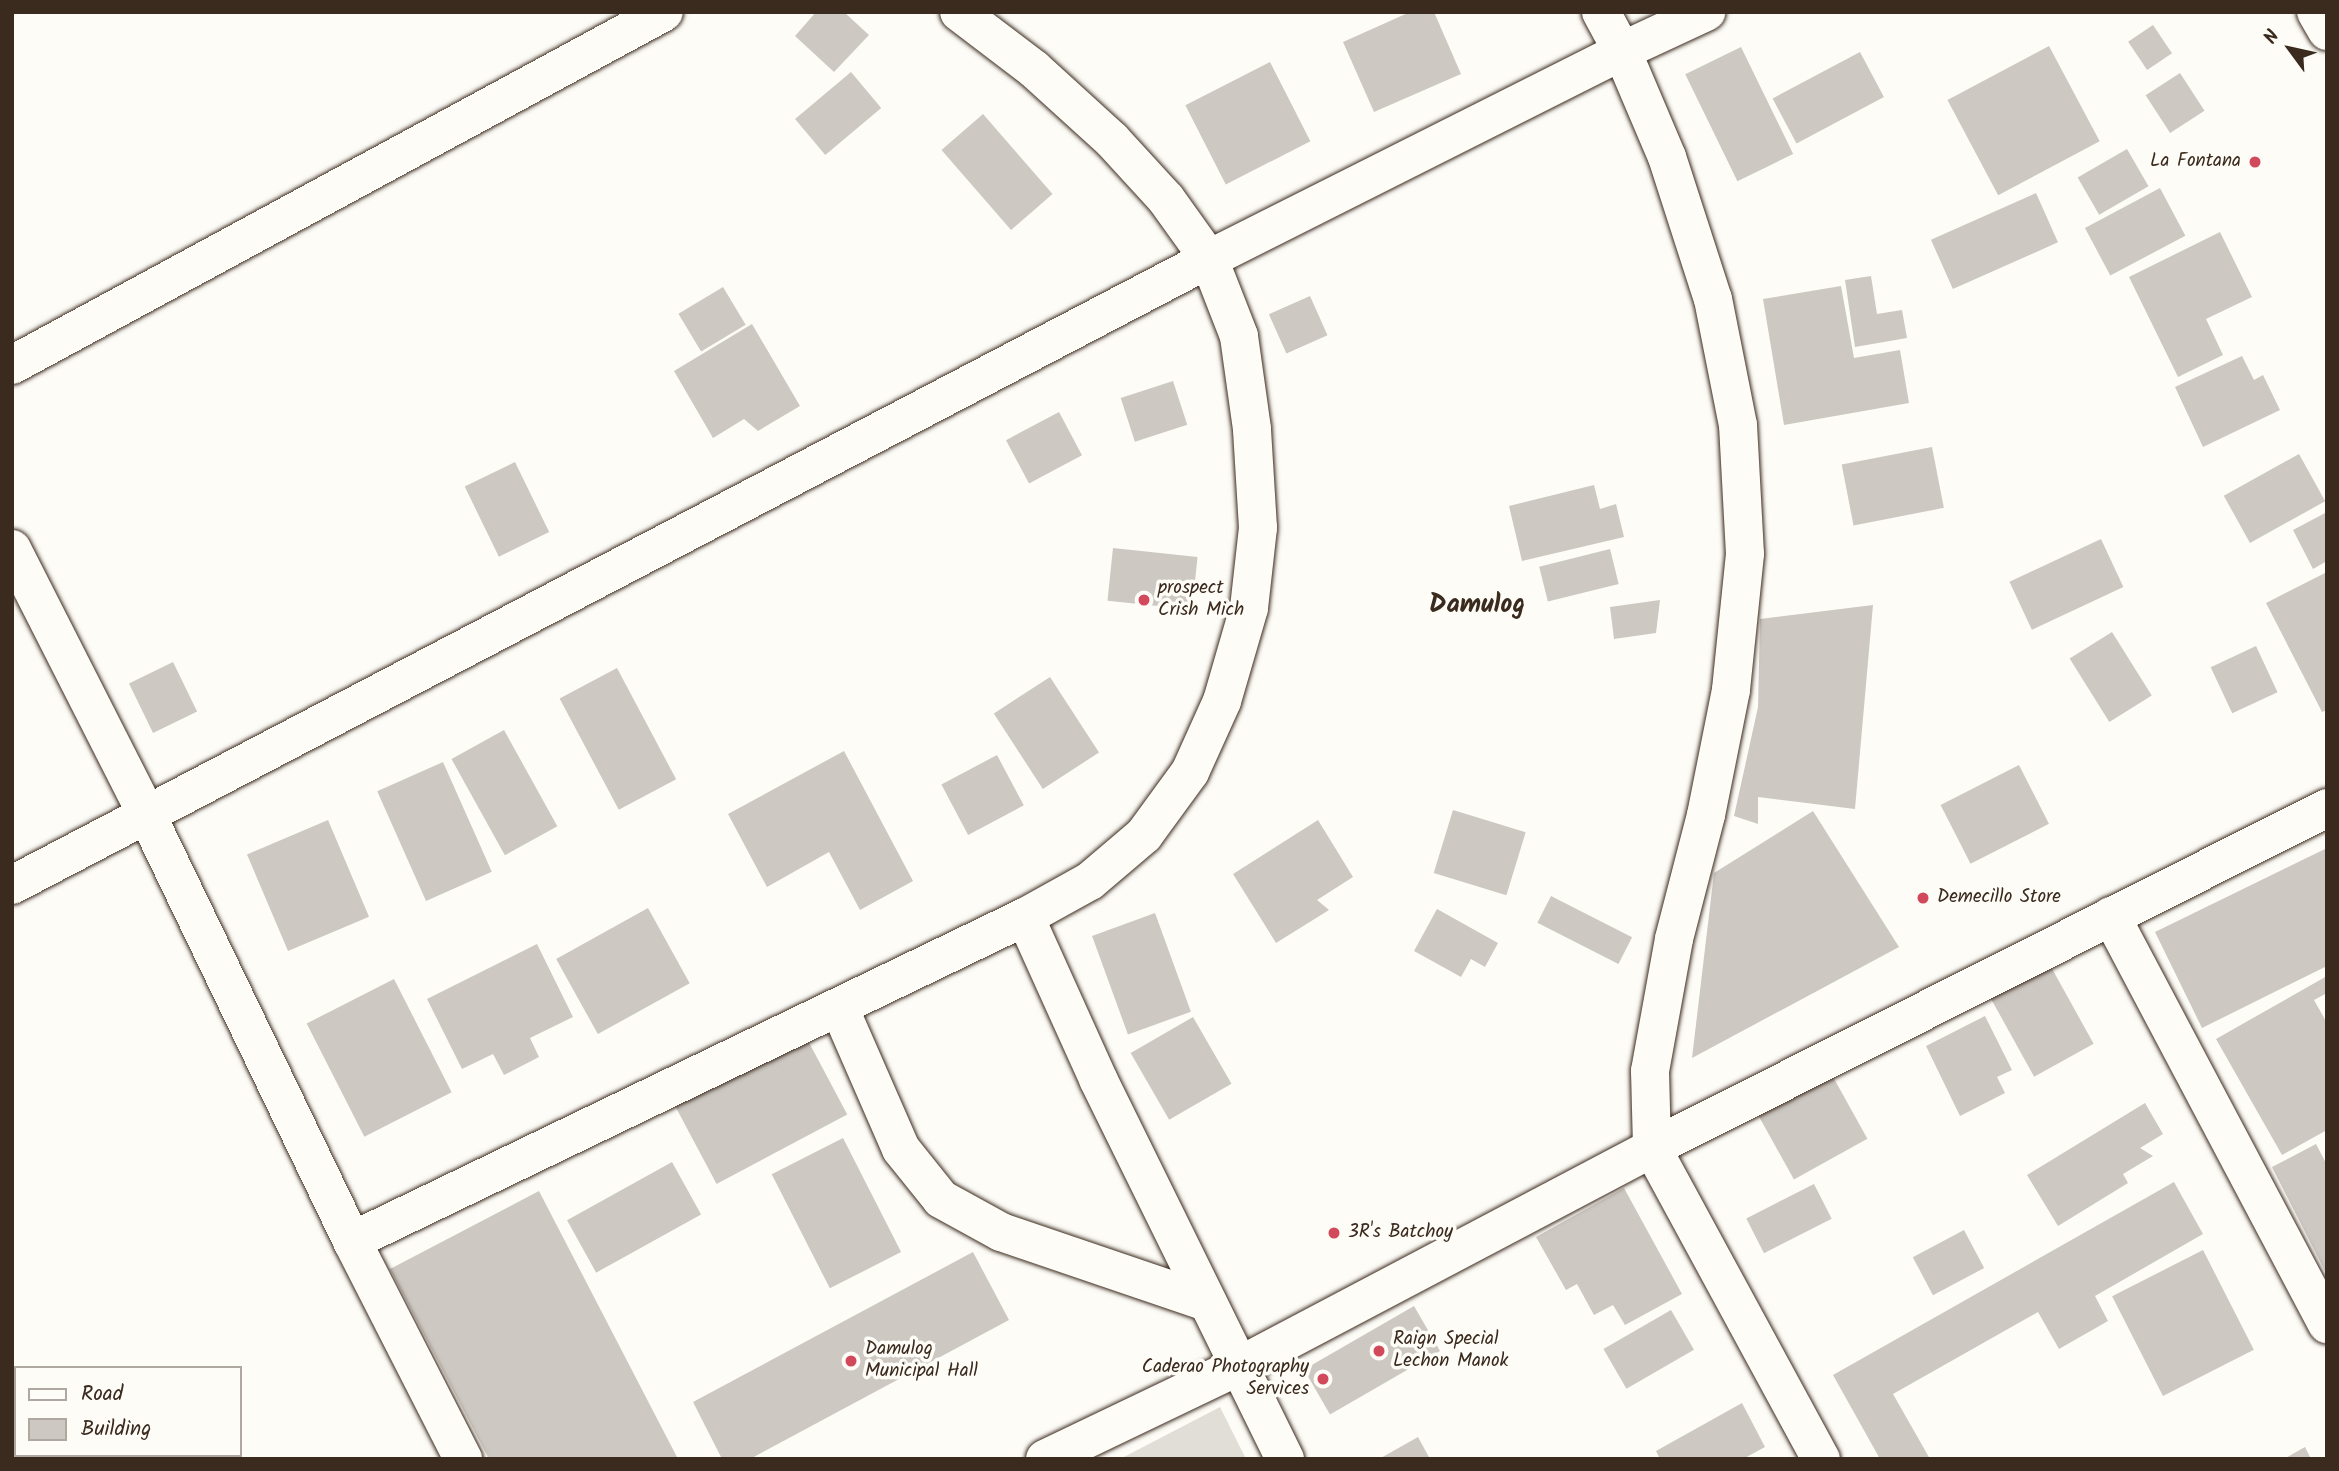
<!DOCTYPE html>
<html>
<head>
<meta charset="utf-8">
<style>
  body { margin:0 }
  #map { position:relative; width:2339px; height:1471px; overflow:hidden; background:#fdfcf7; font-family:Kalam,sans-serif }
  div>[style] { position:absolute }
  .green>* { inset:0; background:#e1ded7 }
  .building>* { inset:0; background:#cdc8c2; transform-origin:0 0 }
  .roads { filter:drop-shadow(0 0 2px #3b2a1e) drop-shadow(0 0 2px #3b2a1e) }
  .minor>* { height:38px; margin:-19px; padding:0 19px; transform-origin:19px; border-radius:19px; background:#fdfcf7 }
  .highway>* { height:38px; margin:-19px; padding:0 19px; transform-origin:19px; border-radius:19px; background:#fdfcf7 }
  .dots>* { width:19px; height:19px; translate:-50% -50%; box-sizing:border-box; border:4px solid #fdfcf7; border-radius:50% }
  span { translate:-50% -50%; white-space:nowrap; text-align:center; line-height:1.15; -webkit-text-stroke:7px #fdfcf7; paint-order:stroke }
  .poi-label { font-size:19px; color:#3b2a1e }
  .right { translate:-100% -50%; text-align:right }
  .left { translate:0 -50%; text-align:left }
  .district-label { font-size:26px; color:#3b2a1e; font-weight:700 }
  .frame { position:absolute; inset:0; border:14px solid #3b2a1e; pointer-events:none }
  .legend { position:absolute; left:14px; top:1366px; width:228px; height:91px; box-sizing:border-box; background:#fdfcf7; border:2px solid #afa8a0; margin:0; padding:9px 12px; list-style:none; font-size:21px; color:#3b2a1e }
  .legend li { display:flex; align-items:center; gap:14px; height:35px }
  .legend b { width:35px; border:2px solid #afa8a0 }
  .north { position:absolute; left:2255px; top:14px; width:70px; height:70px; -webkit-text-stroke:5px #fdfcf7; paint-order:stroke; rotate:303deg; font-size:19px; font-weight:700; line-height:28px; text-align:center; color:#3b2a1e }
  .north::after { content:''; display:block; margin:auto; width:24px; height:32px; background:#3b2a1e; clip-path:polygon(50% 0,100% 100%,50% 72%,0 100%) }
</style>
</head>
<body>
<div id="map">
  <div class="green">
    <div style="clip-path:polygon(1220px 1407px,1246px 1459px,1120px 1459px)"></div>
  </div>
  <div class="building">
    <div style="clip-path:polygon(816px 12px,844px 12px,869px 35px,834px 72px,795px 36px)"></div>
    <div style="clip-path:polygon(1410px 12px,1434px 12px,1461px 74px,1374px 112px,1343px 42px)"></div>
    <div style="left:2153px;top:25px;width:34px;height:30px;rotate:56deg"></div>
    <div style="left:2049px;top:46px;width:108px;height:115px;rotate:62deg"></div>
    <div style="left:1741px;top:47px;width:119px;height:62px;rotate:64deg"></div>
    <div style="left:1860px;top:52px;width:51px;height:99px;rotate:62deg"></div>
    <div style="left:1270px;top:62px;width:89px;height:95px;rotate:63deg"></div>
    <div style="left:851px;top:72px;width:47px;height:73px;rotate:50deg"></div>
    <div style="left:2180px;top:73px;width:45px;height:41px;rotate:57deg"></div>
    <div style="left:983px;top:114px;width:106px;height:55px;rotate:49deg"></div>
    <div style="left:2127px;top:149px;width:43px;height:57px;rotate:60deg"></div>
    <div style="left:2160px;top:188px;width:54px;height:85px;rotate:62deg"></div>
    <div style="left:2036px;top:193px;width:54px;height:115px;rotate:66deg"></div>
    <div style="clip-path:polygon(2220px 232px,2252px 297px,2206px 319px,2223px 355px,2178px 377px,2129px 277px)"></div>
    <div style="clip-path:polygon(1871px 276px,1877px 314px,1902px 310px,1907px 338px,1855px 347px,1845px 280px)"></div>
    <div style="clip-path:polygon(1841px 286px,1854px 358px,1900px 350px,1909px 403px,1784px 425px,1763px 299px)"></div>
    <div style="left:723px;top:287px;width:44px;height:52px;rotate:59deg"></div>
    <div style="left:1310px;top:296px;width:43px;height:45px;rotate:66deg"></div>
    <div style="clip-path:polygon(752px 324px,800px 406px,758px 431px,744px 419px,713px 438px,674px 371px)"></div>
    <div style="clip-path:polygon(2242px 356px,2254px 380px,2263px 375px,2280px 410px,2203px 447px,2175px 387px)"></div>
    <div style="left:1173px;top:381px;width:46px;height:55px;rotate:72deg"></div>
    <div style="left:1059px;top:412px;width:49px;height:60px;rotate:62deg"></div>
    <div style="left:1932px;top:447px;width:62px;height:92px;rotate:79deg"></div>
    <div style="left:2299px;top:454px;width:54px;height:86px;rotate:61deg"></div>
    <div style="left:515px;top:462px;width:78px;height:56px;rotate:64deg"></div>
    <div style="clip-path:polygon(1594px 485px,1600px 509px,1616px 504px,1624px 537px,1522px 561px,1509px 506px)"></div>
    <div style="clip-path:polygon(2327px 512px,2327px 561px,2313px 569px,2293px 530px)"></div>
    <div style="left:2101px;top:539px;width:53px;height:101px;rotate:65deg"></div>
    <div style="left:1113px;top:548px;width:85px;height:53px;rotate:6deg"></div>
    <div style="left:1610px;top:549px;width:36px;height:73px;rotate:76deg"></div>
    <div style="clip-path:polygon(2327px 572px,2327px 710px,2322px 712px,2266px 603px)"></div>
    <div style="clip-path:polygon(1660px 600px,1656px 633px,1614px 639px,1610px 607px)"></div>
    <div style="clip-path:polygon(1873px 605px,1855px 809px,1758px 797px,1758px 824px,1734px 816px,1758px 707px,1760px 619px)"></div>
    <div style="left:2112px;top:632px;width:75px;height:50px;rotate:58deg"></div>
    <div style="left:2256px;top:646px;width:51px;height:50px;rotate:65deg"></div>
    <div style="left:173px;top:662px;width:55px;height:49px;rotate:64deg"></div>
    <div style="left:617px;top:668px;width:126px;height:65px;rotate:62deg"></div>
    <div style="left:1050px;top:677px;width:90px;height:67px;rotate:57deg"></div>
    <div style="left:504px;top:730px;width:110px;height:60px;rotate:61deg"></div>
    <div style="clip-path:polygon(844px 751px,913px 881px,860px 910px,829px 852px,767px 887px,728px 814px)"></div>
    <div style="left:997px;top:755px;width:57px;height:63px;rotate:62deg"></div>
    <div style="left:443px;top:762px;width:120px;height:72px;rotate:66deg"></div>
    <div style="left:2019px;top:765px;width:66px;height:88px;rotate:63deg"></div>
    <div style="left:1453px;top:810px;width:76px;height:66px;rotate:17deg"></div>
    <div style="clip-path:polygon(1813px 811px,1899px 947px,1692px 1058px,1714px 873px)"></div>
    <div style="left:328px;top:820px;width:105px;height:88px;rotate:67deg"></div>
    <div style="clip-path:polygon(1318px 820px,1353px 877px,1317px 900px,1329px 910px,1276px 943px,1233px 874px)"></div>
    <div style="clip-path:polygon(2327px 848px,2327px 966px,2202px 1028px,2155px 932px)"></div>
    <div style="left:1551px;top:896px;width:91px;height:30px;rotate:27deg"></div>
    <div style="left:648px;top:908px;width:86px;height:105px;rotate:61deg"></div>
    <div style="clip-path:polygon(1437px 909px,1498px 943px,1485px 967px,1471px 959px,1461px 977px,1414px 951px)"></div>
    <div style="left:1155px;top:913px;width:105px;height:67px;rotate:70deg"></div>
    <div style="clip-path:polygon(537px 944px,573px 1017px,530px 1038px,539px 1057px,504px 1075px,493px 1054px,462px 1069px,427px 999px)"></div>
    <div style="left:2050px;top:965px;width:90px;height:68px;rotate:61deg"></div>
    <div style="clip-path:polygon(2327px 976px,2327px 993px,2314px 1000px,2327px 1023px,2327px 1130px,2282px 1155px,2216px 1039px)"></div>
    <div style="left:394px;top:979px;width:127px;height:98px;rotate:63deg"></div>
    <div style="clip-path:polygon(1985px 1016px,2012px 1070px,1997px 1077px,2005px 1093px,1960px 1116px,1926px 1046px)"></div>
    <div style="left:1193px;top:1017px;width:77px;height:72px;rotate:60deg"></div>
    <div style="left:805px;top:1035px;width:90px;height:148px;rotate:62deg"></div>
    <div style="left:1832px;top:1075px;width:73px;height:84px;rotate:61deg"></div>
    <div style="clip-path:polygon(2145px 1103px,2163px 1134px,2140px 1148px,2153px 1156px,2123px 1174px,2128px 1183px,2058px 1226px,2027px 1175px)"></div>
    <div style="left:843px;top:1138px;width:128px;height:80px;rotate:63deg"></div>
    <div style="clip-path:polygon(2316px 1144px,2327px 1165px,2327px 1275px,2272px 1167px)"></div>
    <div style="left:672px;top:1162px;width:60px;height:120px;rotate:61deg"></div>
    <div style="clip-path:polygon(2174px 1182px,2203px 1234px,2095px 1296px,2108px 1321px,2059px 1349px,2038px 1312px,1893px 1394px,1930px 1459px,1880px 1459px,1833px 1375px)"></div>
    <div style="left:1814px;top:1184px;width:39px;height:76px;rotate:63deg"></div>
    <div style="clip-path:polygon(1624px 1188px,1682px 1294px,1625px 1325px,1613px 1305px,1594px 1315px,1577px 1284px,1566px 1290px,1536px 1237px)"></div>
    <div style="clip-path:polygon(539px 1191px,678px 1459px,489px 1459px,390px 1269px)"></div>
    <div style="left:1964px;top:1230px;width:43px;height:58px;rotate:62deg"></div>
    <div style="left:2203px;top:1250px;width:112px;height:102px;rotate:63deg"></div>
    <div style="clip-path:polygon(973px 1252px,1009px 1320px,750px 1459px,722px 1459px,693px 1402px)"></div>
    <div style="left:1414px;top:1306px;width:52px;height:127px;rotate:60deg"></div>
    <div style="left:1671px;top:1310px;width:46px;height:78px;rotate:60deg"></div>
    <div style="clip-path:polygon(1742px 1403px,1765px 1447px,1743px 1459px,1660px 1459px,1656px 1451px)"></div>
    <div style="clip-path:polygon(1418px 1437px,1430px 1459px,1379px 1459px)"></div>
    <div style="clip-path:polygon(2305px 1447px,2311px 1459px,2284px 1459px)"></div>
  </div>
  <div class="roads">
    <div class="minor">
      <div style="left:1601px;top:12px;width:44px;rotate:61.7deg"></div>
      <div style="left:1622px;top:51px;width:115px;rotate:67deg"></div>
      <div style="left:1667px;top:157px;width:149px;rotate:72.1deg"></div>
      <div style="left:1713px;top:299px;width:128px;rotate:78.8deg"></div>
      <div style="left:1738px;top:425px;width:129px;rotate:86.9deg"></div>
      <div style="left:1745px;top:554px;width:137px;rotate:95.9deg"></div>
      <div style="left:1731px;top:690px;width:127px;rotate:101.3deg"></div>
      <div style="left:1706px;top:815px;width:128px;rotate:104.5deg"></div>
      <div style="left:1674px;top:939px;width:134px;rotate:100.3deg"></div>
      <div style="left:1650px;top:1071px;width:77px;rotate:88.5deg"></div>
      <div style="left:1652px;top:1148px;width:354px;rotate:61.5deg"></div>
      <div style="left:12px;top:365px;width:741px;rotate:-28.43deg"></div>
      <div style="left:12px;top:549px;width:296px;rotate:63.1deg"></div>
      <div style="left:146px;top:813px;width:475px;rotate:64.3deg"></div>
      <div style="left:352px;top:1241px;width:245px;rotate:63deg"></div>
      <div style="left:12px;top:885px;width:1351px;rotate:-27.61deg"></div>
      <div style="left:1209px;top:259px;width:462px;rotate:-26.7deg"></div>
      <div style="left:1622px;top:51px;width:93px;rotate:-24.9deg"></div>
      <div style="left:2111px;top:916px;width:462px;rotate:62.1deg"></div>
      <div style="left:1025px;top:917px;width:178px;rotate:65.7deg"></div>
      <div style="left:1098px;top:1079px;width:424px;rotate:63.8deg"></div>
      <div style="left:839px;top:1007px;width:155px;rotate:66.4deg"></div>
      <div style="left:901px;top:1149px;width:64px;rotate:51.3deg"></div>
      <div style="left:941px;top:1199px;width:68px;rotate:28.8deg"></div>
      <div style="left:1001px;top:1232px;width:218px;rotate:18.8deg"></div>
      <div style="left:352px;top:1241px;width:747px;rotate:-25.71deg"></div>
      <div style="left:1025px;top:917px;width:74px;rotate:-29deg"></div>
      <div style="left:1090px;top:881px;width:71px;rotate:-40.4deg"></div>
      <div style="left:1144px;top:835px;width:78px;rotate:-53.9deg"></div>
      <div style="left:1190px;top:772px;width:78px;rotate:-65.7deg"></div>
      <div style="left:1222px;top:701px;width:97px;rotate:-73.8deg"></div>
      <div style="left:1249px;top:608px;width:81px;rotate:-83.6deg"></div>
      <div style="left:1258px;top:528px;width:99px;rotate:-93.5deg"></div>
      <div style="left:1252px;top:429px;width:94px;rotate:-98deg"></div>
      <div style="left:1239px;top:336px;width:83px;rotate:-111.3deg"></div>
      <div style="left:1209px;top:259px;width:74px;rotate:-125.6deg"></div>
      <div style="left:1166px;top:199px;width:80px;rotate:-132.5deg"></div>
      <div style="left:1112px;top:140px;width:105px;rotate:-137.7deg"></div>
      <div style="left:1034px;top:69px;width:94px;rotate:-142.8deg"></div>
      <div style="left:1045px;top:1459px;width:215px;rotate:-25.6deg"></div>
      <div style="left:1239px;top:1366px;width:467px;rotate:-27.8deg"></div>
      <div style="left:1652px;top:1148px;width:756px;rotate:-26.73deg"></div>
    </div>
    <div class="highway">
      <div style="left:2316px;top:12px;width:22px;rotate:60deg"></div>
    </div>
  </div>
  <div class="dots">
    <div style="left:2255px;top:162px;background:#d1495b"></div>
    <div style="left:1144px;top:600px;background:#d1495b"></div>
    <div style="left:1923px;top:898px;background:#d1495b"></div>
    <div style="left:1334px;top:1233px;background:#d1495b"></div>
    <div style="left:1379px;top:1351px;background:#d1495b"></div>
    <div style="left:851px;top:1361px;background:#d1495b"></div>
    <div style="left:1323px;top:1379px;background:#d1495b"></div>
  </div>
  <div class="poi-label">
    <span class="right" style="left:2241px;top:162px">La Fontana</span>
    <span class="left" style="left:1158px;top:600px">prospect<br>Crish Mich</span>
    <span class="left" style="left:1937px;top:898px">Demecillo Store</span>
    <span class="left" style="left:1348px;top:1233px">3R's Batchoy</span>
    <span class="left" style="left:1393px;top:1351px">Raign Special<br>Lechon Manok</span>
    <span class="left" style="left:865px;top:1361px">Damulog<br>Municipal Hall</span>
    <span class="right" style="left:1309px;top:1379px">Caderao Photography<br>Services</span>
  </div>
  <div class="district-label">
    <span style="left:1477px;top:606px">Damulog</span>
  </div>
  <div class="frame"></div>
  <ul class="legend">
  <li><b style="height:9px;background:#fdfcf7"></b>Road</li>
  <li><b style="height:19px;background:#cdc8c2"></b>Building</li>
  </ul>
  <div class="north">N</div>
</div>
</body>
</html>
